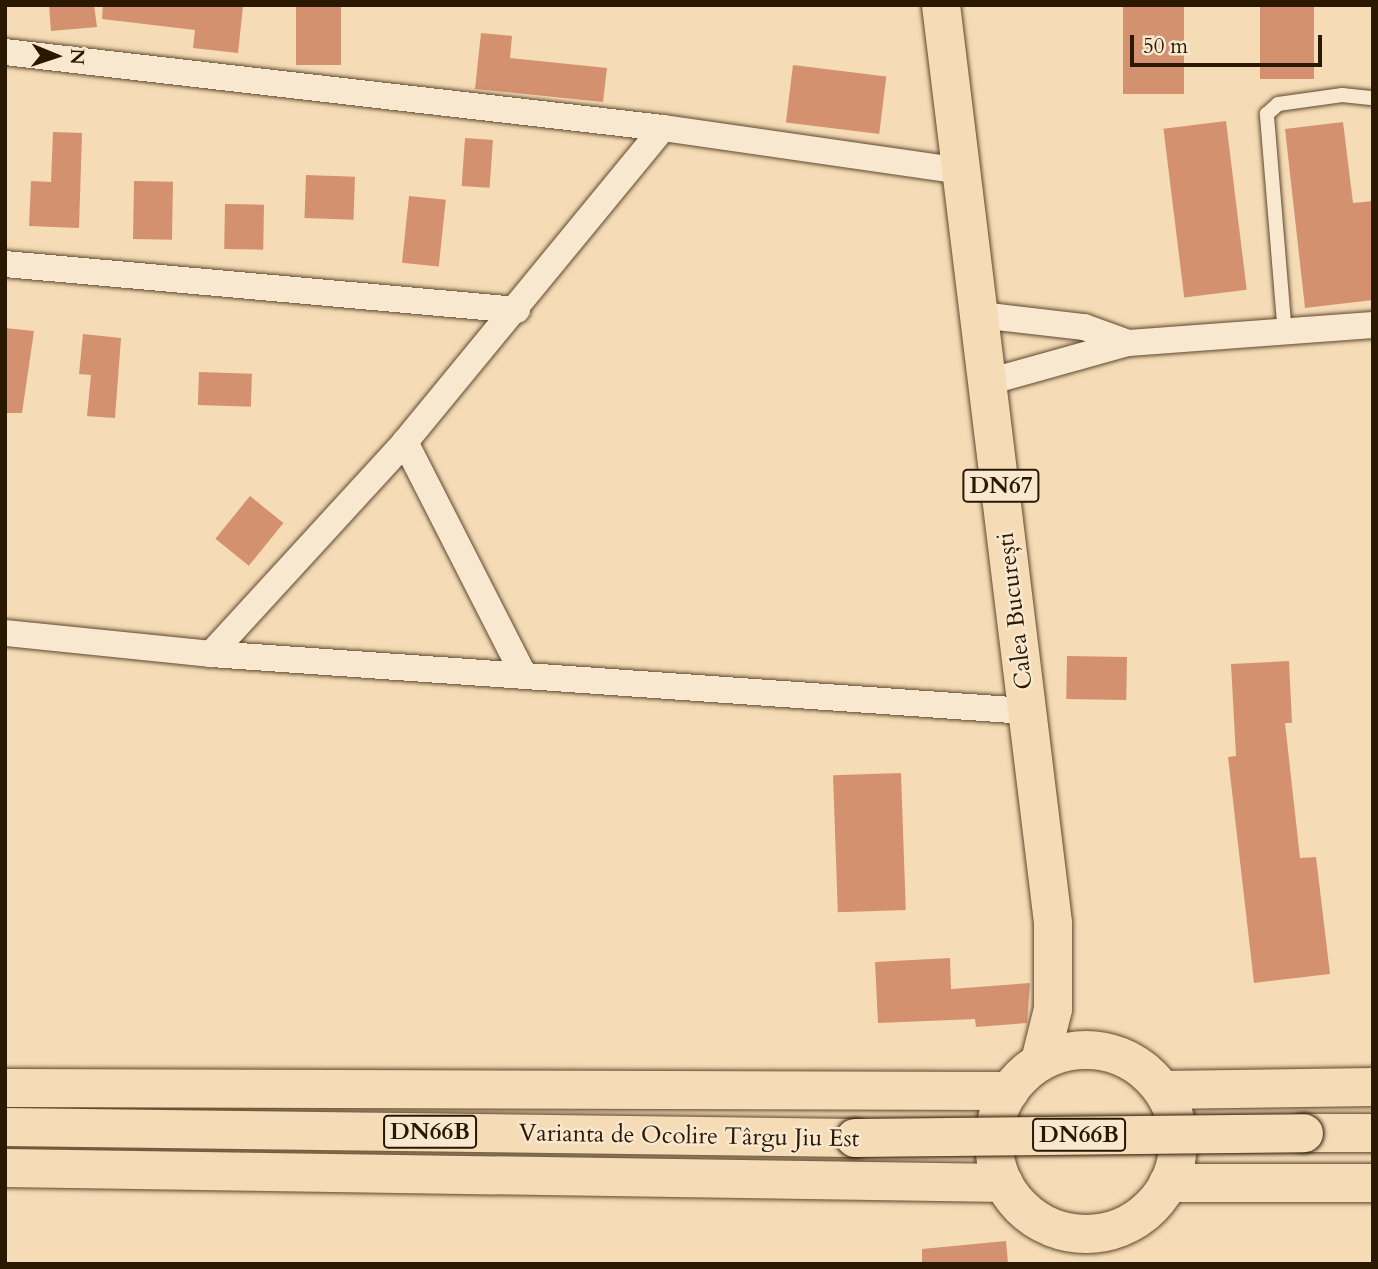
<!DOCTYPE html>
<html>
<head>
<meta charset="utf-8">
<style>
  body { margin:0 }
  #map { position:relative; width:1378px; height:1269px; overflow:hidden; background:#f5dbb6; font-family:Cardo,serif }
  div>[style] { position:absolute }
  .building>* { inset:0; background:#d49170; transform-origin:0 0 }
  .roads { filter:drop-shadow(0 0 2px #5e492e) drop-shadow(0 0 2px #5e492e) }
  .lane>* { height:14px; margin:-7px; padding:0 7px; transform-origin:7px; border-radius:7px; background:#f8e8d0 }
  .street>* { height:26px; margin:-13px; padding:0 13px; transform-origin:13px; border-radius:13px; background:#f8e8d0 }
  .primary>* { height:38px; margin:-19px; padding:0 19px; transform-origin:19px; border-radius:19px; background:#f5dbb6 }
  .primary>.ring { margin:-19px; padding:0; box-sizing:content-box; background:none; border:38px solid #f5dbb6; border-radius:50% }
  .highway>* { height:38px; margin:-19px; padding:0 19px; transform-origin:19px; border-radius:19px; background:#f5dbb6 }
  .bridges { filter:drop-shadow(0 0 2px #2b1800) drop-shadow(0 0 2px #2b1800) }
  .highway-bridge>* { height:38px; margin:-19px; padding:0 19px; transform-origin:19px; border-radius:19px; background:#f5dbb6 }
  span { translate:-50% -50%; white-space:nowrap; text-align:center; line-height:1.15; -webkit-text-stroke:5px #f8e8d0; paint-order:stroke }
  .shield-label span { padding:2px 5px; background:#f8e8d0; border:2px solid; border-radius:5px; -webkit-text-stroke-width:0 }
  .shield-label { font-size:23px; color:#2b1800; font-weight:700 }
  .street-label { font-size:24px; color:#2b1800 }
  .frame { position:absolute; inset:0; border:7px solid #2b1800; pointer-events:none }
  .north { position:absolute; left:21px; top:21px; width:70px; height:70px; -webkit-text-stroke:5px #f8e8d0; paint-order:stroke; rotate:92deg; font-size:19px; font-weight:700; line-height:28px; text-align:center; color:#2b1800 }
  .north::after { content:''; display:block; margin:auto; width:24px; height:32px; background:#2b1800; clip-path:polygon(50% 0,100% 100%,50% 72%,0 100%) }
  .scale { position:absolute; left:1130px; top:35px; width:192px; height:32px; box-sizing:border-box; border:4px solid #2b1800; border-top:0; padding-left:9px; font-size:21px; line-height:24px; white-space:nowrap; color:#2b1800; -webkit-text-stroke:5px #f8e8d0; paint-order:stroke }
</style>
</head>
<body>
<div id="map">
  <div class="building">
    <div style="clip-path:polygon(49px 5px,94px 5px,97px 27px,51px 31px)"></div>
    <div style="clip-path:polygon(103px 5px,243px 6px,238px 53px,193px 48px,195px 30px,102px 19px)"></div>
    <div style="left:296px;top:5px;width:45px;height:60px"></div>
    <div style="left:1123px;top:5px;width:61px;height:89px"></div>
    <div style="left:1260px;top:5px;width:54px;height:74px"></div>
    <div style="clip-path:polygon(481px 33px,512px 36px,510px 58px,607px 68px,603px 102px,475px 89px)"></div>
    <div style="left:793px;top:65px;width:94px;height:58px;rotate:7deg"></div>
    <div style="left:1226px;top:121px;width:170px;height:63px;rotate:83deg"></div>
    <div style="clip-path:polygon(1343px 122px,1353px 203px,1373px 201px,1373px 300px,1305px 308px,1285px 129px)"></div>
    <div style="clip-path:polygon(53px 132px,82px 133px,79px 228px,29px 226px,31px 181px,51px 182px)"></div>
    <div style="left:465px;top:138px;width:28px;height:48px;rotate:4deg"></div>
    <div style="left:306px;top:175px;width:49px;height:43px;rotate:2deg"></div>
    <div style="left:134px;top:181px;width:39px;height:58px;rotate:1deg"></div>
    <div style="left:409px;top:196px;width:37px;height:67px;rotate:6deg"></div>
    <div style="left:225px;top:204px;width:39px;height:45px;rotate:1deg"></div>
    <div style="clip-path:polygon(5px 328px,34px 331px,22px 413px,5px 413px)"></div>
    <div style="clip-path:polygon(83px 334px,121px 338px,115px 418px,87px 416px,91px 375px,79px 374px)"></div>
    <div style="left:199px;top:372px;width:53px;height:33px;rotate:2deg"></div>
    <div style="left:250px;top:496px;width:43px;height:55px;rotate:39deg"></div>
    <div style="left:1067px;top:656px;width:60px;height:43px;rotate:1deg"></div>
    <div style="clip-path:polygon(1289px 661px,1292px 723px,1285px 723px,1300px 858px,1316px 857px,1330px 974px,1254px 983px,1228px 757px,1236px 756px,1231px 664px)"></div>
    <div style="left:901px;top:773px;width:137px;height:68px;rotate:88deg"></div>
    <div style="clip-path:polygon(950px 958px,951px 989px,1030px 983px,1027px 1023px,976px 1027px,975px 1019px,878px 1023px,875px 962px)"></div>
    <div style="clip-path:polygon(1006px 1241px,1008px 1264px,922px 1264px,922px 1249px)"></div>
  </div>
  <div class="roads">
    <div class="lane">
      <div style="left:1285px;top:335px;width:222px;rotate:-94.7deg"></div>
      <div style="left:1267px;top:114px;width:15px;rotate:-42deg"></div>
      <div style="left:1278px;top:104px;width:65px;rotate:-8deg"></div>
      <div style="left:1342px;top:95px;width:31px;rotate:6deg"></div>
    </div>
    <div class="street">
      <div style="left:5px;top:52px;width:662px;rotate:6.59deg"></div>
      <div style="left:663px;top:128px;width:302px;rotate:8.2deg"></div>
      <div style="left:5px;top:264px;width:514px;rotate:5.13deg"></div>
      <div style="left:980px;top:315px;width:105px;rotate:6.6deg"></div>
      <div style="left:1084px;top:327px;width:47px;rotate:20deg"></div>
      <div style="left:988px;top:382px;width:145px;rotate:-15.6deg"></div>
      <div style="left:1128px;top:343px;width:246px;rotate:-4.2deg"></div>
      <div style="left:405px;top:442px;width:260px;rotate:63deg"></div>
      <div style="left:5px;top:633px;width:207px;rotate:5.8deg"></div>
      <div style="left:211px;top:654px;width:818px;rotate:4deg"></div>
      <div style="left:211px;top:654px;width:287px;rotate:-47.5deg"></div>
      <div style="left:405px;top:442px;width:406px;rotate:-50.6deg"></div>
    </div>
    <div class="primary">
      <div style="left:941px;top:5px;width:925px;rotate:83.04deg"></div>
      <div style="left:1053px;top:923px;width:86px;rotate:90deg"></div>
      <div style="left:1053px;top:1009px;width:54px;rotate:104deg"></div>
      <div class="ring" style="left:994px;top:1050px;width:146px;height:146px"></div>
    </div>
    <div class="highway">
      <div style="left:5px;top:1088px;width:1005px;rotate:0.17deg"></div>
      <div style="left:1163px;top:1090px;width:210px;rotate:-0.8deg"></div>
      <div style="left:5px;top:1127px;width:850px;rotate:0.74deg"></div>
      <div style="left:1304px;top:1133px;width:69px"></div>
      <div style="left:5px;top:1168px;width:999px;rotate:0.86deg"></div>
      <div style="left:1168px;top:1183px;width:205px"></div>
    </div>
  </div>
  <div class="bridges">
    <div class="highway-bridge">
      <div style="left:855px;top:1138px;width:449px;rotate:-0.6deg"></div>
    </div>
  </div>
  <div class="shield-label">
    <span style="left:1001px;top:486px">DN67</span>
    <span style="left:430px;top:1132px">DN66B</span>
    <span style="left:1079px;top:1135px">DN66B</span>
  </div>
  <div class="street-label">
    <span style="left:1015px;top:611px;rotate:-97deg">Calea București</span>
    <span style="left:689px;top:1136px;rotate:1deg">Varianta de Ocolire Târgu Jiu Est</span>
  </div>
  <div class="frame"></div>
  <div class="north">N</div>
  <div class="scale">50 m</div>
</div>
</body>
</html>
